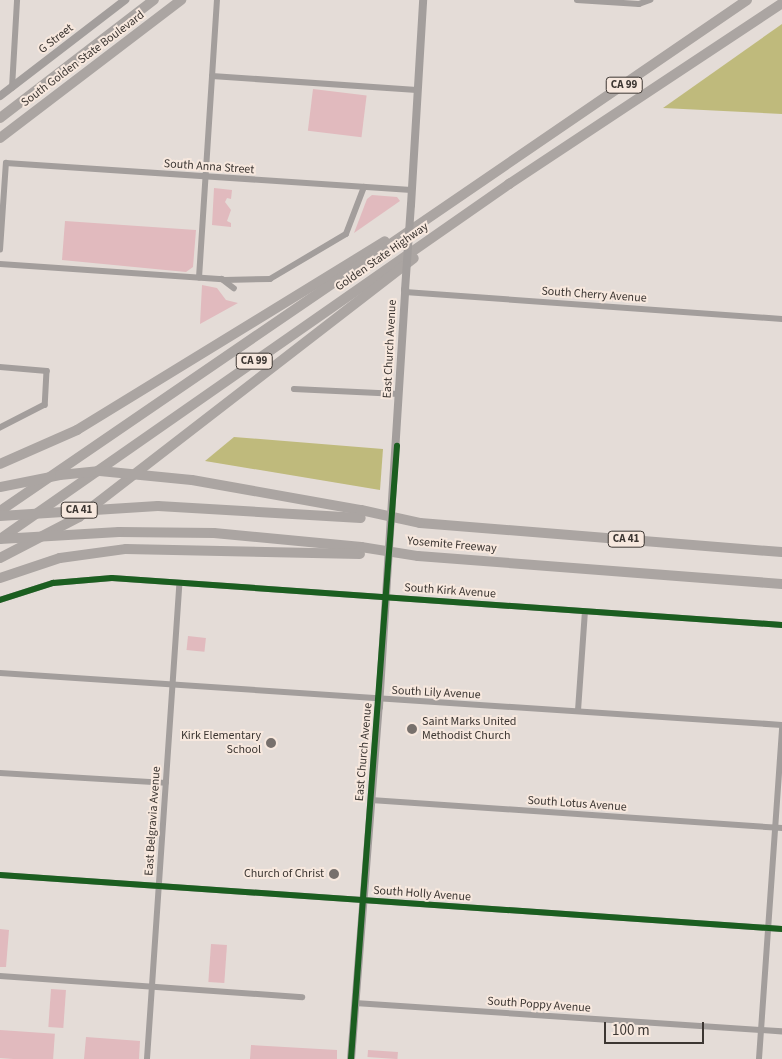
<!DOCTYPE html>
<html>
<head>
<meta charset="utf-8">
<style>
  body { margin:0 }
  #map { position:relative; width:782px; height:1059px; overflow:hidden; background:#e4dcd7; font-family:"Source Sans 3",sans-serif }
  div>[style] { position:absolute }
  .green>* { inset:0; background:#e1babe; transform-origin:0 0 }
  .water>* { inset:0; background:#bfba7c }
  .minor>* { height:5.5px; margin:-2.75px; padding:0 2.75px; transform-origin:2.75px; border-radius:2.75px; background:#a39e9c }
  .tertiary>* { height:8px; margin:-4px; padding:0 4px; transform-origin:4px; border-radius:4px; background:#a39e9c }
  .motorway>* { height:10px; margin:-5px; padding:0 5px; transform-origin:5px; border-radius:5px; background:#aba5a2 }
  .tertiary-bridge>* { height:8px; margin:-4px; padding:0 4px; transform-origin:4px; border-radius:4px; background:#a39e9c }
  .motorway-bridge>* { height:10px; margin:-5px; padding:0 5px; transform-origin:5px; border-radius:5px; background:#aba5a2 }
  .cycleway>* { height:6px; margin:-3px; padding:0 3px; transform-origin:3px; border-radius:3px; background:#1b5e20 }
  .dots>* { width:14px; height:14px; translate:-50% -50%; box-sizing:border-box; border:2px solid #f7e8de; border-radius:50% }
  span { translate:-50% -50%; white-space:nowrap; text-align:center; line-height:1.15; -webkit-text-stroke:4px #f7e8de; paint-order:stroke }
  .shield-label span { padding:1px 4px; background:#f7e8de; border:1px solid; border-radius:4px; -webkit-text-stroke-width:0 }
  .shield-label { font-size:11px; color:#3c3632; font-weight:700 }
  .street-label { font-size:12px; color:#3c3632 }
  .poi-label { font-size:12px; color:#3c3632 }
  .left { translate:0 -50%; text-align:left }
  .right { translate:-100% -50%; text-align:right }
  .scale { position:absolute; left:604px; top:1022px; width:100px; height:22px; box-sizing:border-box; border:2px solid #3c3632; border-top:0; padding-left:6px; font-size:15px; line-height:18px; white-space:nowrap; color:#3c3632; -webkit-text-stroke:4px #f7e8de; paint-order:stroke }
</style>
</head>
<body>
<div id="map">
  <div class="green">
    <div style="left:313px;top:89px;width:54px;height:42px;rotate:7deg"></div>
    <div style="clip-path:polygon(214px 188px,232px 190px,231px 199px,227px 198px,225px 202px,231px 210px,227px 221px,231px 223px,231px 227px,212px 225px)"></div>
    <div style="clip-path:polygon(372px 195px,397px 197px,400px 201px,354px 233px,367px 199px)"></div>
    <div style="clip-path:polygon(65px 221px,196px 230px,193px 267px,186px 272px,62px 260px)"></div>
    <div style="clip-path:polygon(202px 285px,217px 288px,226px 300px,238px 303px,200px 324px)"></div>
    <div style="left:188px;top:636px;width:18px;height:14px;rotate:6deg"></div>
    <div style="clip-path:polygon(0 929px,9px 930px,6px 967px,0 967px)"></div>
    <div style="left:211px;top:944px;width:16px;height:38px;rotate:4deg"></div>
    <div style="left:51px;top:989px;width:15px;height:38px;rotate:4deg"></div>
    <div style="left:0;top:1030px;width:55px;height:28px;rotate:4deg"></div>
    <div style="clip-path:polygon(86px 1037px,140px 1041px,139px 1059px,84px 1059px)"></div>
    <div style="clip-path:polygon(251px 1045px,337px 1050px,337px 1059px,250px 1059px)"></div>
    <div style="left:368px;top:1050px;width:30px;height:7px;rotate:4deg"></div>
  </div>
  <div class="water">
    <div style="clip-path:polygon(782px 24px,782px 114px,663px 108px)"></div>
    <div style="clip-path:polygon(234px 437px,383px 449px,380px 490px,205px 461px)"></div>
  </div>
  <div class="minor">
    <div style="left:577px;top:0;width:62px;rotate:3.7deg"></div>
    <div style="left:639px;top:4px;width:12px;rotate:-20deg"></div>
    <div style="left:212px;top:76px;width:205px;rotate:3.9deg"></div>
    <div style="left:12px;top:88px;width:88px;rotate:-86.7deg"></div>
    <div style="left:0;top:250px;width:87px;rotate:-86.1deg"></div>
    <div style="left:6px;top:163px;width:406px;rotate:3.8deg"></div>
    <div style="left:0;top:264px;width:223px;rotate:3.9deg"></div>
    <div style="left:222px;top:279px;width:15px;rotate:37deg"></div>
    <div style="left:199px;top:278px;width:279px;rotate:-86.3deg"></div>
    <div style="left:224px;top:280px;width:46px;rotate:-1.2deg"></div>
    <div style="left:270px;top:279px;width:88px;rotate:-30.6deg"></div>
    <div style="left:346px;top:234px;width:50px;rotate:-69deg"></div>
    <div style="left:405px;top:292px;width:378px;rotate:4.1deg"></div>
    <div style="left:0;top:367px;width:47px;rotate:4.9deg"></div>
    <div style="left:47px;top:371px;width:34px;rotate:93deg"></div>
    <div style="left:45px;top:405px;width:51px;rotate:152.9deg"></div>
    <div style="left:294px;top:389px;width:105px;rotate:2.7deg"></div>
    <div style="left:0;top:600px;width:56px;rotate:-17.8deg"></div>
    <div style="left:53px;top:583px;width:59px;rotate:-4.8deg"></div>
    <div style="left:112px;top:578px;width:672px;rotate:4.01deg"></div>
    <div style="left:0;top:673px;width:784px;rotate:3.8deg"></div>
    <div style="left:578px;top:711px;width:99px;rotate:-86deg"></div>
    <div style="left:0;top:773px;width:166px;rotate:3.4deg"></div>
    <div style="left:371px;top:800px;width:412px;rotate:3.9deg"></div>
    <div style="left:0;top:875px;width:784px;rotate:3.95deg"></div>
    <div style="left:0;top:976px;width:303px;rotate:4deg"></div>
    <div style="left:355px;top:1003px;width:428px;rotate:3.8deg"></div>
    <div style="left:147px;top:1059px;width:476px;rotate:-86.1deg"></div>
    <div style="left:759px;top:1059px;width:334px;rotate:-86deg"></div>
  </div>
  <div class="tertiary">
    <div style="left:0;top:96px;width:158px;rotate:-37.5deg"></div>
    <div style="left:411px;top:205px;width:205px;rotate:-86.6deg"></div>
    <div style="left:351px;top:1059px;width:353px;rotate:-85.5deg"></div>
    <div style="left:379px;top:707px;width:418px;rotate:-86.4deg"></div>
  </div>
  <div class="motorway">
    <div style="left:0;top:118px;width:194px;rotate:-37.5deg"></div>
    <div style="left:0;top:138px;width:228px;rotate:-37.3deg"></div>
    <div style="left:0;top:464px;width:84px;rotate:-23.8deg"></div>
    <div style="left:77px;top:430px;width:361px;rotate:-31.5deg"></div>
    <div style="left:192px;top:480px;width:172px;rotate:10.1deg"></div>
    <div style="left:158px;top:506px;width:203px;rotate:3.4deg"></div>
    <div style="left:0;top:511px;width:905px;rotate:-34.37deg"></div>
    <div style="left:420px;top:523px;width:363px;rotate:4.6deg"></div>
    <div style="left:119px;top:532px;width:95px;rotate:0.6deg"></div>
    <div style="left:214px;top:533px;width:148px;rotate:5.4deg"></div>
    <div style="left:0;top:539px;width:621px;rotate:-34.89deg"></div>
    <div style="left:509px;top:184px;width:328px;rotate:-33.5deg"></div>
    <div style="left:418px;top:556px;width:365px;rotate:4.4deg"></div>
    <div style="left:0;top:558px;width:89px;rotate:-27.4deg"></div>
    <div style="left:79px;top:517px;width:423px;rotate:-37.7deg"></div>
    <div style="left:0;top:578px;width:63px;rotate:-18.4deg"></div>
    <div style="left:60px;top:558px;width:67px;rotate:-7.8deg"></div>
    <div style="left:126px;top:549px;width:234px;rotate:1.2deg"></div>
  </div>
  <div class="tertiary-bridge">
    <div style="left:405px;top:290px;width:85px;rotate:-86deg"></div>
  </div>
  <div class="motorway-bridge">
    <div style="left:0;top:487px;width:61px;rotate:-11.3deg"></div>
    <div style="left:60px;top:475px;width:40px;rotate:-5.7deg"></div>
    <div style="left:100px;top:471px;width:92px;rotate:5.6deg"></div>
    <div style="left:361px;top:510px;width:60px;rotate:12.4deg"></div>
    <div style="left:0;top:516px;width:158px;rotate:-3.6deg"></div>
    <div style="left:0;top:539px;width:119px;rotate:-3.4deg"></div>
    <div style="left:361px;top:547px;width:58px;rotate:9deg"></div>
  </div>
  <div class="cycleway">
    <div style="left:0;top:600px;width:56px;rotate:-17.8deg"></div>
    <div style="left:53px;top:583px;width:59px;rotate:-4.8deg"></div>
    <div style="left:112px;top:578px;width:672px;rotate:4.01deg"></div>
    <div style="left:0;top:875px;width:784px;rotate:3.95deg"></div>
    <div style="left:351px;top:1059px;width:615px;rotate:-85.71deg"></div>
  </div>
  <div class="dots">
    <div style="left:412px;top:729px;background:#77706c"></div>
    <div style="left:271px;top:743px;background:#77706c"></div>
    <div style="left:334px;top:874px;background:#77706c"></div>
  </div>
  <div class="shield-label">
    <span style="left:624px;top:85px">CA 99</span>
    <span style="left:254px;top:361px">CA 99</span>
    <span style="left:79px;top:510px">CA 41</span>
    <span style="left:626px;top:539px">CA 41</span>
  </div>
  <div class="street-label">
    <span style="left:56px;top:39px;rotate:-38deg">G Street</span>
    <span style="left:83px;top:59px;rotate:-37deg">South Golden State Boulevard</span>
    <span style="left:209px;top:167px;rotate:4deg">South Anna Street</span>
    <span style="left:382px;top:257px;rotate:-35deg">Golden State Highway</span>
    <span style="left:594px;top:295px;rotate:4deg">South Cherry Avenue</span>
    <span style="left:390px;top:349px;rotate:-87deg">East Church Avenue</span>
    <span style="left:452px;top:545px;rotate:5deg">Yosemite Freeway</span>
    <span style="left:450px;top:591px;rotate:4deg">South Kirk Avenue</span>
    <span style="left:436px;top:693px;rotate:3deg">South Lily Avenue</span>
    <span style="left:364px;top:752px;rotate:-85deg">East Church Avenue</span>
    <span style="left:577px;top:804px;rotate:4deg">South Lotus Avenue</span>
    <span style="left:153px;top:821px;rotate:-86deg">East Belgravia Avenue</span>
    <span style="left:422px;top:894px;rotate:4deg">South Holly Avenue</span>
    <span style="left:539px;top:1005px;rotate:4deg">South Poppy Avenue</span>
  </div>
  <div class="poi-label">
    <span class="left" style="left:422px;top:729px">Saint Marks United<br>Methodist Church</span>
    <span class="right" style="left:261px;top:743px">Kirk Elementary<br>School</span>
    <span class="right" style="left:324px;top:874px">Church of Christ</span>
  </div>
  <div class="scale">100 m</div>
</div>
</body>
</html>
